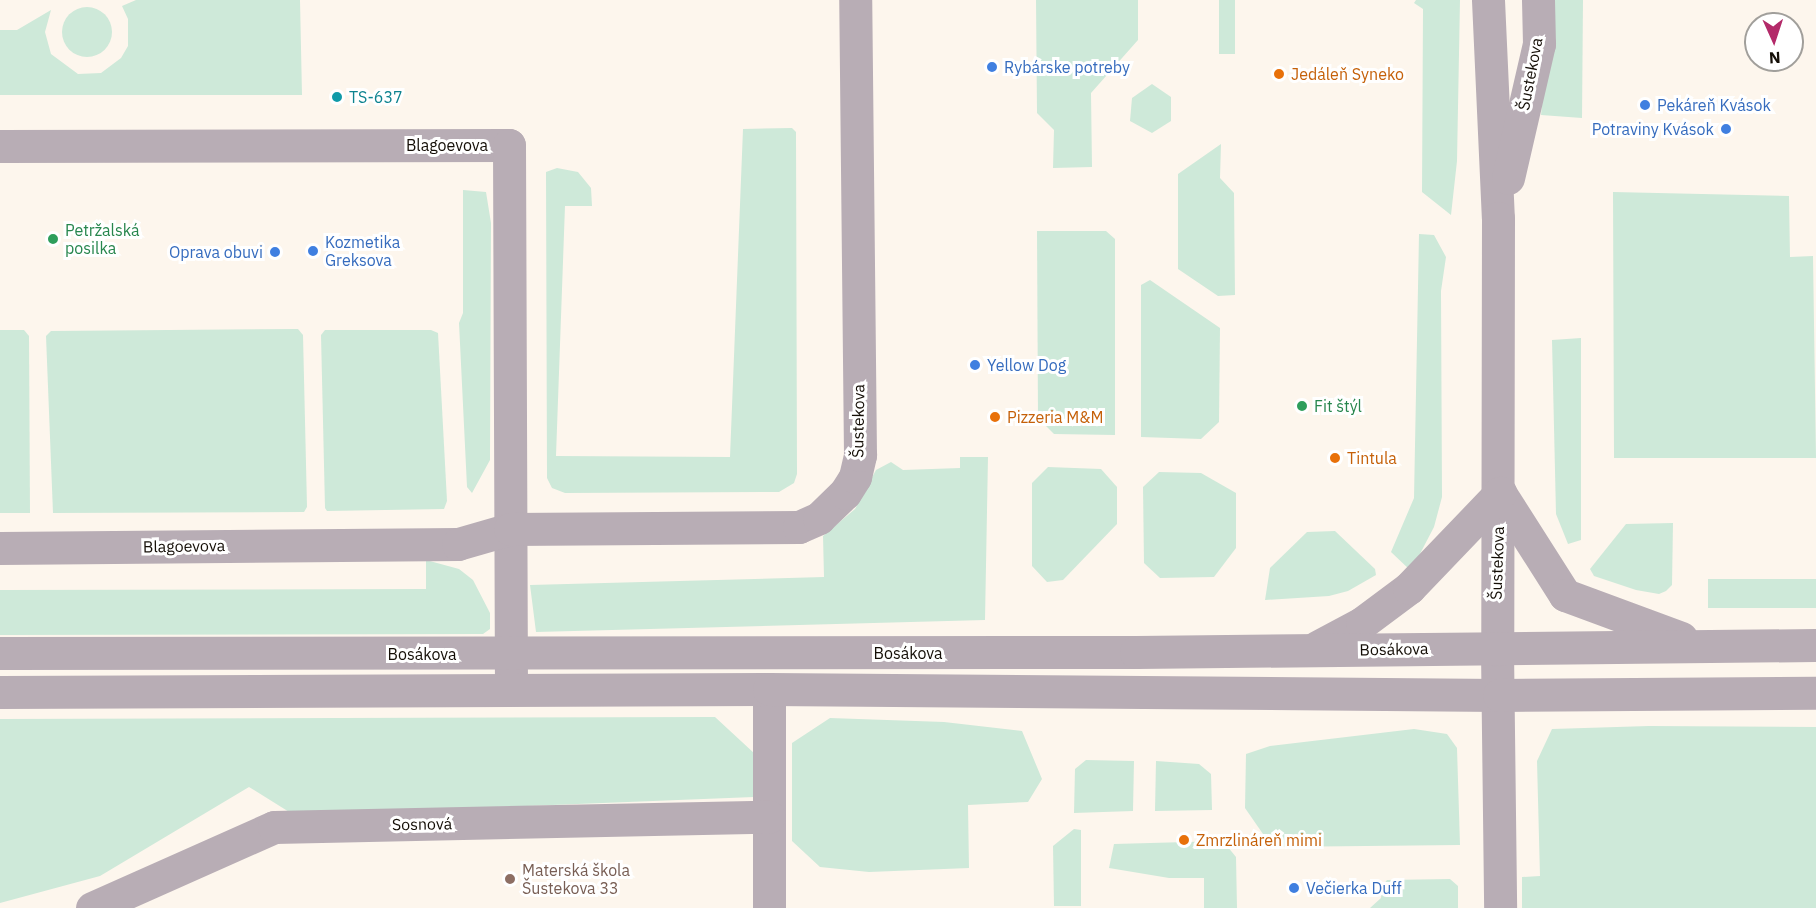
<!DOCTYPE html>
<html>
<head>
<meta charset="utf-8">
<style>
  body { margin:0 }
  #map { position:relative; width:1816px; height:908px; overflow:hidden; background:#fdf6ed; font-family:"IBM Plex Sans",sans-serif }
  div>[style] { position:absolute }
  .green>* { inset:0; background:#cee9d9; transform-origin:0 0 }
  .round { border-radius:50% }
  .minor>* { height:33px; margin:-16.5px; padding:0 16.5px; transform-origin:16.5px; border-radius:16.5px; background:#b8adb5 }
  .tertiary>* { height:33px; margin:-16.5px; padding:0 16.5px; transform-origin:16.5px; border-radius:16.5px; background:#b8adb5 }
  .dots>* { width:16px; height:16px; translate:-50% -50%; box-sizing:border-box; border:3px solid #fff; border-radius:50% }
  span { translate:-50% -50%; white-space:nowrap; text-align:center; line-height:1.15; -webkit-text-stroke:6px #fff; paint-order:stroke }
  .shop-label { font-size:16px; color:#366cbe }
  .left { translate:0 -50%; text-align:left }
  .right { translate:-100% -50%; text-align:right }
  .food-label { font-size:16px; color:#c56008 }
  .street-label { font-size:16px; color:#140e06 }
  .culture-label { font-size:16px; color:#0d838f }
  .leisure-label { font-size:16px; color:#27864d }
  .education-label { font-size:16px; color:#785e54 }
  .north { position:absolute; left:1744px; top:12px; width:60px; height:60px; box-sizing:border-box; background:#fff; border:2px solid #a19f9b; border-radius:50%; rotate:177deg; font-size:16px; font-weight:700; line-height:24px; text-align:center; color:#140e06 }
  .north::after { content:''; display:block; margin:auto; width:21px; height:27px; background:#b32a69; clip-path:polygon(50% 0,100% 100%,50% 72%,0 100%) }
</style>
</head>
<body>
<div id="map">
  <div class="green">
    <div style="clip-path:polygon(136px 0,300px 0,302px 95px,0 95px,0 30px,17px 30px,51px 10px,45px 32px,51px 54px,78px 74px,101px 73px,121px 58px,128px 46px,128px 19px,122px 6px)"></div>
    <div style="clip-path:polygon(1036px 0,1138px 0,1138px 40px,1091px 93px,1092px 167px,1053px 168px,1054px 130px,1037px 113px)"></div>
    <div style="left:1219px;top:0;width:16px;height:54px"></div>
    <div style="clip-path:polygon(1416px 0,1460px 0,1457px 161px,1451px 215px,1422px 192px,1423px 9px,1414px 3px)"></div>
    <div style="clip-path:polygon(1553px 0,1583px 0,1582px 118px,1541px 115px)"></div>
    <div class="round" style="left:62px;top:7px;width:50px;height:50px"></div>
    <div style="clip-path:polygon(1152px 84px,1171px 97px,1171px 121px,1152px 133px,1130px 121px,1132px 98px)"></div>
    <div style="clip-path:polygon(792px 128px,796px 132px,797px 474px,794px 483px,779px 492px,565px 493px,552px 488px,547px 478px,546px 172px,557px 168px,578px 172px,591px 188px,592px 206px,565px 206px,556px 456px,730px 457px,743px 129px)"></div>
    <div style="clip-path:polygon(1221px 144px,1220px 178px,1234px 193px,1235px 295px,1218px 296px,1178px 269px,1178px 174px)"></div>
    <div style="clip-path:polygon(463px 190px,486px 192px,491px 223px,490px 460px,472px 493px,467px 487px,459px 323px,463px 313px)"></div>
    <div style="clip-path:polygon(1613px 192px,1789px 196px,1790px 257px,1813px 256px,1816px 458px,1614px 458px)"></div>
    <div style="clip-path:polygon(1037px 231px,1106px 231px,1115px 239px,1115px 435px,1054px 434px,1038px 418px)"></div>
    <div style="clip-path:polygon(1419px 234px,1434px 235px,1446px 257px,1441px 291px,1442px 497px,1434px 527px,1411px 571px,1391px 552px,1414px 498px)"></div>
    <div style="clip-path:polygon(1150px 280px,1220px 328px,1219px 422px,1201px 439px,1141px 437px,1141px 285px)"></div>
    <div style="clip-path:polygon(298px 329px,303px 335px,307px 507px,304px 512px,53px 513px,46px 336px,51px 331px)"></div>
    <div style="clip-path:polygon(0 330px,24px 330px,29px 336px,30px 513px,0 513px)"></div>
    <div style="clip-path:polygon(325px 330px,431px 330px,438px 333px,447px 501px,444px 509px,327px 511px,325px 508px,321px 335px)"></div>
    <div style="clip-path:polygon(1581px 338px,1581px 540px,1568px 544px,1556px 514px,1552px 340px)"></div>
    <div style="clip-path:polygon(960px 457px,988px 457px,985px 620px,536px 632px,530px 585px,824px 577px,823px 536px,855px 509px,876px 470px,891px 462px,903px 470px,960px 468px)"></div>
    <div style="clip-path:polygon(1048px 467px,1101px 469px,1117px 487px,1117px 524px,1063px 580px,1047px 582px,1032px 566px,1032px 483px)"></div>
    <div style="clip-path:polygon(1159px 472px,1201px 473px,1236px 493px,1236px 548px,1214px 577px,1160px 578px,1144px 563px,1143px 487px)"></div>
    <div style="clip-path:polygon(1673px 523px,1672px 585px,1666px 591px,1659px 594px,1636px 590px,1594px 576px,1590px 569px,1626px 524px)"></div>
    <div style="clip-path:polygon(1335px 531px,1375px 569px,1376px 575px,1348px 591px,1329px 596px,1265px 600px,1270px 568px,1307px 532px)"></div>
    <div style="clip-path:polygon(426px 560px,459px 569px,473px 580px,490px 613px,490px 629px,483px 634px,0 635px,0 590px,426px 589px)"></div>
    <div style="left:1708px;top:579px;width:108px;height:29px"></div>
    <div style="clip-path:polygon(715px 717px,755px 754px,754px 797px,294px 815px,249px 787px,100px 876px,0 903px,0 719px)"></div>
    <div style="clip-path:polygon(830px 718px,944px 722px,1022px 731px,1042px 779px,1028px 802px,968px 805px,969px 868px,869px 872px,820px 867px,792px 841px,792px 743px)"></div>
    <div style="clip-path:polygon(1649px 726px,1816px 727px,1816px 908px,1522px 908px,1522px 877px,1540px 876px,1537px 761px,1552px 729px)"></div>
    <div style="clip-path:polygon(1414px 729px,1447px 734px,1457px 748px,1460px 845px,1272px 847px,1245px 808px,1246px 754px,1270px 746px)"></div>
    <div style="clip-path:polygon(1086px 760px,1134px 761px,1133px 811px,1074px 813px,1075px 769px)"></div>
    <div style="clip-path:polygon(1156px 761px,1199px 764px,1211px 774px,1212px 810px,1155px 811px)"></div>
    <div style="clip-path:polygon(1074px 829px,1081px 830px,1081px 906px,1054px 906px,1053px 846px)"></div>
    <div style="clip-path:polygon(1223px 841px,1236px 857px,1237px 908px,1204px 908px,1204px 878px,1169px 878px,1109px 868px,1114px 844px)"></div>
    <div style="clip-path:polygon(1450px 879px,1458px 886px,1458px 908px,1370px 908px,1381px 898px,1382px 886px,1387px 880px)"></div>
  </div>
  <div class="minor">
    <div style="left:0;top:146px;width:509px;rotate:-0.11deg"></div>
    <div style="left:509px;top:145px;width:544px;rotate:89.79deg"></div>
    <div style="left:0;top:548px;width:458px;rotate:-0.5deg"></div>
    <div style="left:458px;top:544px;width:54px;rotate:-16.1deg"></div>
    <div style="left:510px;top:529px;width:289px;rotate:-0.4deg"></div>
    <div style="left:799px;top:527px;width:22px;rotate:-24deg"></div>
    <div style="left:819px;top:518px;width:36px;rotate:-44deg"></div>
    <div style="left:845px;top:493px;width:19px;rotate:-58deg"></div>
    <div style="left:855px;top:477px;width:23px;rotate:-77deg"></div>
    <div style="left:860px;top:455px;width:455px;rotate:-90.6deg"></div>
    <div style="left:1497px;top:650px;width:258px;rotate:89.3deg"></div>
    <div style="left:769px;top:689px;width:219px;rotate:90deg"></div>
    <div style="left:92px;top:908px;width:199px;rotate:-24deg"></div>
    <div style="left:274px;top:827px;width:495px;rotate:-1.2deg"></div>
  </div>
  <div class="tertiary">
    <div style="left:1488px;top:0;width:218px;rotate:87.4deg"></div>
    <div style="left:1498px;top:218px;width:432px;rotate:90.1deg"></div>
    <div style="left:1508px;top:178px;width:138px;rotate:-77deg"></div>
    <div style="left:1539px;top:44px;width:44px;rotate:-91.3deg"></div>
    <div style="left:1500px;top:493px;width:121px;rotate:57.5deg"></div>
    <div style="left:1565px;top:595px;width:124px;rotate:20.3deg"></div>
    <div style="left:1317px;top:647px;width:51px;rotate:-28.1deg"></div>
    <div style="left:1362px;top:623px;width:59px;rotate:-36.7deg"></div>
    <div style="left:1409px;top:588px;width:132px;rotate:-46.2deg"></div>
    <div style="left:0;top:653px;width:1136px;rotate:-0.05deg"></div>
    <div style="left:1136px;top:652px;width:680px;rotate:-0.59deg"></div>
    <div style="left:0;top:692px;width:769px;rotate:-0.22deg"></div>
    <div style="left:769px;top:689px;width:730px;rotate:0.47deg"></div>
    <div style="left:1499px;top:695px;width:317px;rotate:-0.4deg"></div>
  </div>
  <div class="dots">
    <div style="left:992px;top:67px;background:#3f7fe0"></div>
    <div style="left:1279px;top:74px;background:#e8710a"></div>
    <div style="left:337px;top:97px;background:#0f9aa8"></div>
    <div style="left:1645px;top:105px;background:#3f7fe0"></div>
    <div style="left:1726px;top:129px;background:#3f7fe0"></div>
    <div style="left:53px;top:239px;background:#2e9e5b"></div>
    <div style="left:313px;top:251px;background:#3f7fe0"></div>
    <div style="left:275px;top:252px;background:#3f7fe0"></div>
    <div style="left:975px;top:365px;background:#3f7fe0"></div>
    <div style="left:1302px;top:406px;background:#2e9e5b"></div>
    <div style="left:995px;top:417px;background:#e8710a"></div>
    <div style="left:1335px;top:458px;background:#e8710a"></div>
    <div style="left:1184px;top:840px;background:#e8710a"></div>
    <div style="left:510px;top:879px;background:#8d6e63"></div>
    <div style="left:1294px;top:888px;background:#3f7fe0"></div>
  </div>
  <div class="shop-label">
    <span class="left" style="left:1004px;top:67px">Rybárske potreby</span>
    <span class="left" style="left:1657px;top:105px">Pekáreň Kvások</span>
    <span class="right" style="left:1714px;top:129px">Potraviny Kvások</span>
    <span class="left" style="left:325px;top:251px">Kozmetika<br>Greksova</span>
    <span class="right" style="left:263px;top:252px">Oprava obuvi</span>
    <span class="left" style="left:987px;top:365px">Yellow Dog</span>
    <span class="left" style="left:1306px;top:888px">Večierka Duff</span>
  </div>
  <div class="food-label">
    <span class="left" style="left:1291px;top:74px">Jedáleň Syneko</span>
    <span class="left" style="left:1007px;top:417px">Pizzeria M&amp;M</span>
    <span class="left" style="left:1347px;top:458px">Tintula</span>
    <span class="left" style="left:1196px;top:840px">Zmrzlináreň mimi</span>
  </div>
  <div class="street-label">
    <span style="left:1530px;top:74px;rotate:-79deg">Šustekova</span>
    <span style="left:447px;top:145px">Blagoevova</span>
    <span style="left:858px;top:421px;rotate:-89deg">Šustekova</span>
    <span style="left:184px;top:546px;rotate:-1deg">Blagoevova</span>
    <span style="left:1497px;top:563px;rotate:-88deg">Šustekova</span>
    <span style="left:1394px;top:649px;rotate:-1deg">Bosákova</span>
    <span style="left:908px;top:653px">Bosákova</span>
    <span style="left:422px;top:654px">Bosákova</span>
    <span style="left:422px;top:824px;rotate:-1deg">Sosnová</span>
  </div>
  <div class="culture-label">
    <span class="left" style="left:349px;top:97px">TS-637</span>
  </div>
  <div class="leisure-label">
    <span class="left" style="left:65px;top:239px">Petržalská<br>posilka</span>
    <span class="left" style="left:1314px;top:406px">Fit štýl</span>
  </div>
  <div class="education-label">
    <span class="left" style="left:522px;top:879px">Materská škola<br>Šustekova 33</span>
  </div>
  <div class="north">N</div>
</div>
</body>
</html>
